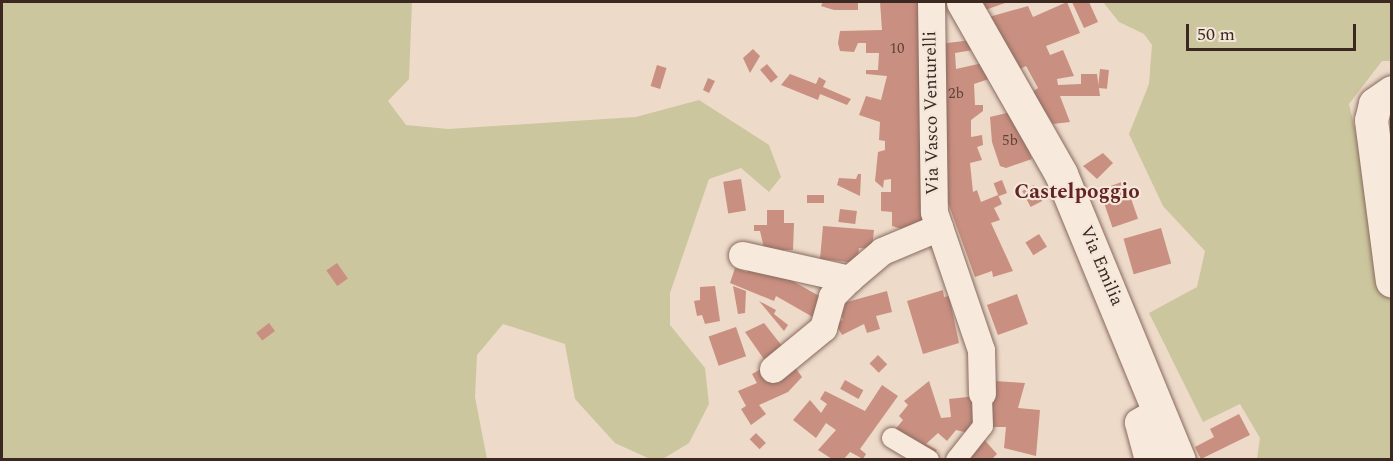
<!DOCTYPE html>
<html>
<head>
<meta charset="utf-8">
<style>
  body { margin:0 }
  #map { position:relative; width:1393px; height:461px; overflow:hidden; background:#eddac9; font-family:Spectral,serif }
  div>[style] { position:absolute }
  .green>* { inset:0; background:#cbc69d }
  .building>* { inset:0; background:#c98f81; transform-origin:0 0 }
  .roads { filter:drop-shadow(0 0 2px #886b5f) drop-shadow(0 0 2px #886b5f) }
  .pedestrian>* { height:20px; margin:-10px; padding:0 10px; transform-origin:10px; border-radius:10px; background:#f7e9dc }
  .minor>* { height:27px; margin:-13.5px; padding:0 13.5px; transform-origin:13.5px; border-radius:13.5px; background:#f7e9dc }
  .secondary>* { height:33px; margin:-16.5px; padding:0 16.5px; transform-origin:16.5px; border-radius:16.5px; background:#f7e9dc }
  span { translate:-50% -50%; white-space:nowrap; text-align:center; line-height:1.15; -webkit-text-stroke:4.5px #f4e6d9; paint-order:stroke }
  .number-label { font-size:15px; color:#5e4239 }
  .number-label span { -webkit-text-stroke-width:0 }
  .street-label { font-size:18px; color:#3a2821 }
  .quarter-label { font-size:21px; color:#642324; font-weight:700 }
  .frame { position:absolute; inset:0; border:3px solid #3a2821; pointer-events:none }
  .scale { position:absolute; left:1186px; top:24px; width:170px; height:27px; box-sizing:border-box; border:3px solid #3a2821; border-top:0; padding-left:8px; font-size:18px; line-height:21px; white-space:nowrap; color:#3a2821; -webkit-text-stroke:4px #f4e6d9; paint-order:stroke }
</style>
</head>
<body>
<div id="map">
  <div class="green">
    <div style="clip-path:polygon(2px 2px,412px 2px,409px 79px,388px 101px,406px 125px,448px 129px,636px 117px,699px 100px,769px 145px,781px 177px,769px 192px,741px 168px,709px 179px,670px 293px,670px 325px,705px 368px,709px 404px,689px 443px,661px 460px,650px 459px,615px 443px,575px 399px,565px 344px,503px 324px,477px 355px,475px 397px,487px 459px,2px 459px)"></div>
    <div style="clip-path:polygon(1103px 2px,1391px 2px,1391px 61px,1382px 61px,1349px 104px,1391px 284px,1391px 459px,1257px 459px,1260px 438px,1240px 404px,1203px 422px,1149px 313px,1197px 287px,1205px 251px,1163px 206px,1129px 134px,1149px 84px,1152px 45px,1144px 34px,1119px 22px)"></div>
  </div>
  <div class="building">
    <div style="clip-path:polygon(823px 2px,858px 2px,858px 10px,834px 10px,821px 6px)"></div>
    <div style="clip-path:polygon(880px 2px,923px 2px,924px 221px,905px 230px,892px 226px,892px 212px,881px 211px,881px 192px,891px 192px,891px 179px,884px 180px,883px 188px,875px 181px,878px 152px,885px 150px,885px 141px,879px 140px,880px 122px,859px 115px,866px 96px,881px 100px,887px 76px,866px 74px,866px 70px,878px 70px,879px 53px,866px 53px,866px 43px,858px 43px,854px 52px,840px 51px,838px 43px,840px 31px,882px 30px)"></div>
    <div style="clip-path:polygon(979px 2px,1008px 2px,985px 10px)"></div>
    <div style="clip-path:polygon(1067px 2px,1080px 33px,1046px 46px,1050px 55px,1063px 50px,1074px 76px,1057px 79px,1058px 85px,1081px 84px,1081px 74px,1097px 74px,1100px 96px,1060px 96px,1070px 122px,1053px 124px,1032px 92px,1038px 88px,1026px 66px,1018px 70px,989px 17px,1028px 6px,1033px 17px)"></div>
    <div style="clip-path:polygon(1072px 2px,1089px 2px,1098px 22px,1084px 28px)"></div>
    <div style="clip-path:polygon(972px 40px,979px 49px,955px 53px,956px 69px,987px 62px,995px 77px,974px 84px,975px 105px,983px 105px,983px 111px,971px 120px,971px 137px,982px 135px,983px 145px,977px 147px,982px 160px,970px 163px,973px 192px,977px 190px,981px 202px,998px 195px,1002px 204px,994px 208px,1000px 220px,991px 223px,1013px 271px,993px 277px,992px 271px,975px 277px,947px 200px,939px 44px)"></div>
    <div style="clip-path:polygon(753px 49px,760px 56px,750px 73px,743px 58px)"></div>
    <div style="left:767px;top:64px;width:17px;height:9px;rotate:50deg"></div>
    <div style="left:657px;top:65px;width:10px;height:22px;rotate:17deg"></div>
    <div style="left:1100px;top:69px;width:9px;height:19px;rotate:6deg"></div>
    <div style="clip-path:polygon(790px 74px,816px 84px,819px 77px,826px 81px,823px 87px,851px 99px,847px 105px,820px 94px,818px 100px,781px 85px)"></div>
    <div style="clip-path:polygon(708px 78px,715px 81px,709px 93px,703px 90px)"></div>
    <div style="clip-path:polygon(1015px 111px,1032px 159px,1006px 168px,1000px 166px,992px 142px,990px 117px)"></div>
    <div style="clip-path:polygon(1103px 153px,1113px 163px,1097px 179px,1083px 166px)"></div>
    <div style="clip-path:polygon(858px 174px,861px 174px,860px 196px,837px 185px,839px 178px,856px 179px)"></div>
    <div style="left:741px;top:179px;width:32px;height:18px;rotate:81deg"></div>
    <div style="left:1002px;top:180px;width:14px;height:9px;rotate:69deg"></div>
    <div style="left:1125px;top:181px;width:40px;height:27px;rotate:71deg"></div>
    <div style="left:1034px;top:185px;width:18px;height:13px;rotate:63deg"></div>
    <div style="left:807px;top:195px;width:17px;height:8px"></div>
    <div style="left:840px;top:209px;width:17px;height:13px;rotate:7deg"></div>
    <div style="clip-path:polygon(767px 210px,784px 210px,784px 223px,794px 223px,793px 250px,784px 250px,783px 256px,766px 256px,760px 231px,754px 231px,754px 225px,767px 225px)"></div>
    <div style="clip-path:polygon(823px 226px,874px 230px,872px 249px,859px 248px,857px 263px,820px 259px)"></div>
    <div style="left:1161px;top:228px;width:37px;height:39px;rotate:74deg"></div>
    <div style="left:1039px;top:234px;width:15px;height:16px;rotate:58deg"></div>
    <div style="left:337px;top:263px;width:19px;height:13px;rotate:55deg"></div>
    <div style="clip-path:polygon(749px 266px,782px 275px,828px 301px,818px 320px,776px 296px,774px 301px,730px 283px,735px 268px,747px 272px)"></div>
    <div style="clip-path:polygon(715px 286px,720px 321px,705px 324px,702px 315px,697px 316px,694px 301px,700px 300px,700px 287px)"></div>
    <div style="clip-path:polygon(733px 286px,746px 291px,745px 313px,738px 314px)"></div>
    <div style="clip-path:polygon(943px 290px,944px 297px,949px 296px,959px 343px,923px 354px,907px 301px)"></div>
    <div style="clip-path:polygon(887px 291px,892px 312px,876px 316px,880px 329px,867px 333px,864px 324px,842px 335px,835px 323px,843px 320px,836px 305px)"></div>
    <div style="left:1017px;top:294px;width:32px;height:32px;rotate:70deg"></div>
    <div style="clip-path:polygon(759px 301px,776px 310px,774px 314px,788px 325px,784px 331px)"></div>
    <div style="left:269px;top:323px;width:10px;height:16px;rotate:53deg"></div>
    <div style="clip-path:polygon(764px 323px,789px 355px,770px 368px,745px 332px)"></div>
    <div style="left:736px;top:327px;width:31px;height:29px;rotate:71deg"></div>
    <div style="left:878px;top:355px;width:13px;height:12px;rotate:45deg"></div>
    <div style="clip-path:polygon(792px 363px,802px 377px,788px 392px,759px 405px,766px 414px,751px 425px,741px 409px,746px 406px,738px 391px,757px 383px,752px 374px,763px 368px)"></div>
    <div style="left:845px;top:380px;width:21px;height:10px;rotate:29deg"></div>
    <div style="clip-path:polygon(929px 381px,941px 418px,951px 417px,949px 399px,976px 396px,972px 434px,956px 430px,947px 441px,938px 433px,926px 444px,937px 450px,932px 456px,893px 432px,903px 420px,899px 416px,908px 405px,904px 401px)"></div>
    <div style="clip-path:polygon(994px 381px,1025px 383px,1018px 408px,1040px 410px,1036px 456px,1004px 448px,1006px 427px,990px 427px)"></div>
    <div style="clip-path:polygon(882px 385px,898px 396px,860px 449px,866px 454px,863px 459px,850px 452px,844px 459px,832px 459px,818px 450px,836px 430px,826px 423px,816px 438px,793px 420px,810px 400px,821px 413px,827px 404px,820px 399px,825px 391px,865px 411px)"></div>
    <div style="clip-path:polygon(1239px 414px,1250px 435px,1201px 459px,1195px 447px,1214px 437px,1210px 429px)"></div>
    <div style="left:756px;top:433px;width:14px;height:9px;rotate:45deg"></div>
    <div style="clip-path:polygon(981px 436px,997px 454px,992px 459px,962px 459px)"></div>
  </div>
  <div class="roads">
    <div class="pedestrian">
      <div style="left:892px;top:438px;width:43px;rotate:30.7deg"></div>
      <div style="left:956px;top:460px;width:43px;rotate:-51.5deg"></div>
      <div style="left:983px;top:426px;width:33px;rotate:-92deg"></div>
    </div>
    <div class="minor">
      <div style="left:931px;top:2px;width:210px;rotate:89.2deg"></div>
      <div style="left:934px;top:212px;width:146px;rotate:71.2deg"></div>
      <div style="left:981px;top:350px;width:43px;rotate:88.7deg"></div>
      <div style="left:742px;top:255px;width:110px;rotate:12.6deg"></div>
      <div style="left:849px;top:279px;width:43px;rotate:-40.3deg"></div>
      <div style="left:882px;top:251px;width:62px;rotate:-22.8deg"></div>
      <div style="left:773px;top:369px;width:65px;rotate:-39.4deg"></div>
      <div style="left:823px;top:328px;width:33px;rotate:-74deg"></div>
      <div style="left:832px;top:296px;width:24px;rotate:-45deg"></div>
      <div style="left:1148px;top:460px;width:39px;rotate:-105deg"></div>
      <div style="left:1138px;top:422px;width:24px;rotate:-30deg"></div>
    </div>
    <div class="secondary">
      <div style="left:963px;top:2px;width:198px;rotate:60.3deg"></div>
      <div style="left:1061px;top:174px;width:309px;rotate:67.6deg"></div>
      <div style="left:1392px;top:92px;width:21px;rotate:145deg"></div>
      <div style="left:1375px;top:104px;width:16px;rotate:104deg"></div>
      <div style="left:1371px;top:120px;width:162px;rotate:82.6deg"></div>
    </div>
  </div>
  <div class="number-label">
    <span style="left:897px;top:49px">10</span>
    <span style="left:956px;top:94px">2b</span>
    <span style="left:1010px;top:141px">5b</span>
  </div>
  <div class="street-label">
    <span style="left:932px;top:113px;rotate:-91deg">Via Vasco Venturelli</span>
    <span style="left:1101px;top:266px;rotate:67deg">Via Emilia</span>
  </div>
  <div class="quarter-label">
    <span style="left:1077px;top:192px">Castelpoggio</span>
  </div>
  <div class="frame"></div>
  <div class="scale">50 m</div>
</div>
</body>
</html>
